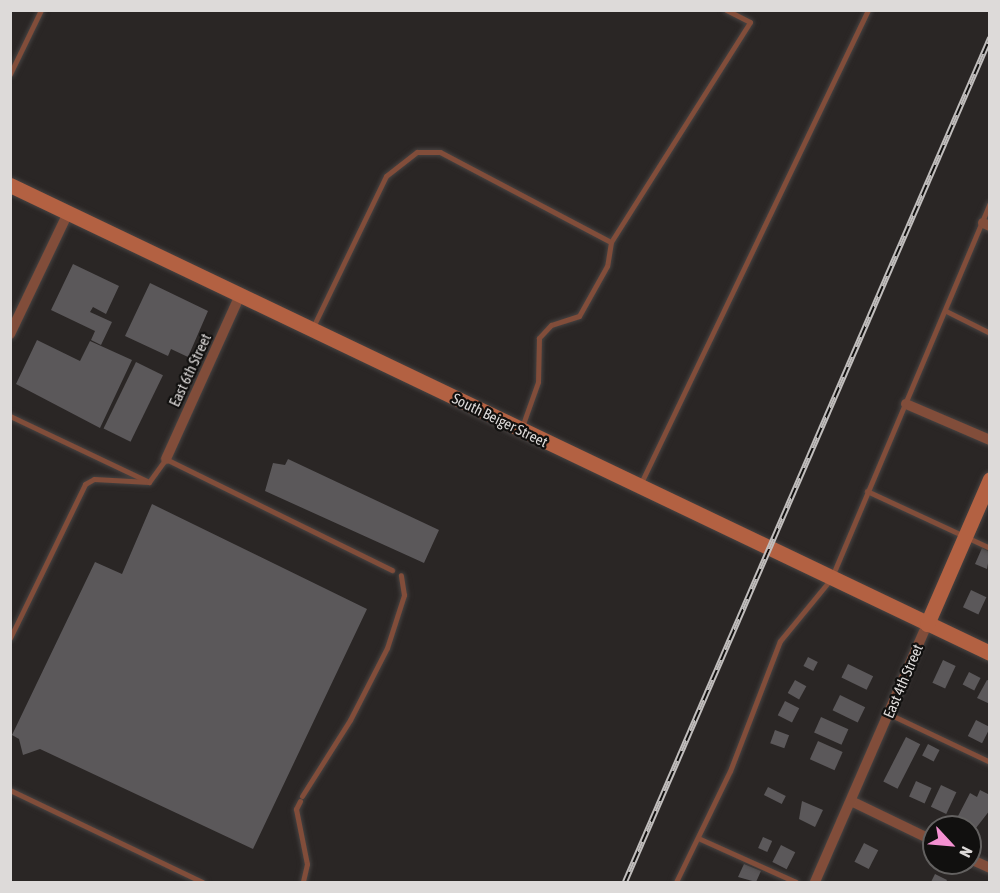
<!DOCTYPE html>
<html>
<head>
<meta charset="utf-8">
<style>
  body { margin:0 }
  #map { position:relative; width:1000px; height:893px; overflow:hidden; background:#2a2625; font-family:"Asap Condensed",sans-serif }
  div>[style] { position:absolute }
  .building>* { inset:0; background:#5b585a; transform-origin:0 0 }
  .roads { filter:drop-shadow(0 0 2px #474342) drop-shadow(0 0 2px #474342) }
  .lane>* { height:5px; margin:-2.5px; padding:0 2.5px; transform-origin:2.5px; border-radius:2.5px; background:#814d3a }
  .street>* { height:10px; margin:-5px; padding:0 5px; transform-origin:5px; border-radius:5px; background:#814d3a }
  .secondary>* { height:15px; margin:-7.5px; padding:0 7.5px; transform-origin:7.5px; border-radius:7.5px; background:#b36142 }
  .rail>* { height:6px; margin-top:-3px; transform-origin:0; background:repeating-linear-gradient(90deg,#11100f 0 11px,#c0bdbc 0 22px); box-sizing:border-box; border-block:2px solid #c0bdbc }
  span { translate:-50% -50%; white-space:nowrap; text-align:center; line-height:1.15; -webkit-text-stroke:4.5px #11100f; paint-order:stroke }
  .street-label { font-size:15px; color:#dddad9 }
  .frame { position:absolute; inset:0; border:12px solid #dddad9; pointer-events:none }
  .north { position:absolute; left:922px; top:815px; width:60px; height:60px; box-sizing:border-box; background:#11100f; border:2px solid #636160; border-radius:50%; rotate:116deg; font-size:16px; font-weight:700; line-height:24px; text-align:center; color:#dddad9 }
  .north::after { content:''; display:block; margin:auto; width:21px; height:27px; background:#f591d2; clip-path:polygon(50% 0,100% 100%,50% 72%,0 100%) }
</style>
</head>
<body>
<div id="map">
  <div class="building">
    <div style="clip-path:polygon(73px 264px,119px 286px,106px 314px,93px 307px,90px 312px,112px 322px,101px 345px,91px 340px,95px 331px,51px 310px)"></div>
    <div style="clip-path:polygon(150px 283px,208px 311px,188px 357px,171px 349px,168px 356px,125px 336px)"></div>
    <div style="clip-path:polygon(37px 340px,80px 361px,90px 341px,132px 360px,100px 428px,16px 384px)"></div>
    <div style="left:136px;top:362px;width:30px;height:74px;rotate:26deg"></div>
    <div style="clip-path:polygon(288px 459px,439px 530px,424px 563px,265px 491px,273px 463px,285px 465px)"></div>
    <div style="clip-path:polygon(152px 504px,367px 609px,253px 849px,40px 749px,23px 755px,19px 739px,12px 735px,95px 562px,122px 574px)"></div>
    <div style="clip-path:polygon(982px 548px,990px 552px,987px 569px,975px 564px)"></div>
    <div style="left:971px;top:590px;width:17px;height:19px;rotate:25deg"></div>
    <div style="left:808px;top:657px;width:11px;height:10px;rotate:27deg"></div>
    <div style="left:943px;top:660px;width:14px;height:25px;rotate:25deg"></div>
    <div style="left:848px;top:664px;width:28px;height:15px;rotate:26deg"></div>
    <div style="left:969px;top:672px;width:13px;height:14px;rotate:27deg"></div>
    <div style="left:795px;top:680px;width:13px;height:15px;rotate:29deg"></div>
    <div style="clip-path:polygon(987px 680px,990px 681px,990px 704px,977px 698px)"></div>
    <div style="left:840px;top:695px;width:28px;height:17px;rotate:26deg"></div>
    <div style="left:785px;top:701px;width:16px;height:16px;rotate:27deg"></div>
    <div style="left:821px;top:717px;width:30px;height:17px;rotate:24deg"></div>
    <div style="left:976px;top:720px;width:16px;height:18px;rotate:27deg"></div>
    <div style="left:775px;top:730px;width:15px;height:14px;rotate:20deg"></div>
    <div style="left:906px;top:737px;width:16px;height:50px;rotate:27deg"></div>
    <div style="left:818px;top:741px;width:27px;height:20px;rotate:24deg"></div>
    <div style="left:928px;top:744px;width:13px;height:13px;rotate:27deg"></div>
    <div style="left:916px;top:781px;width:17px;height:17px;rotate:24deg"></div>
    <div style="left:941px;top:785px;width:17px;height:24px;rotate:25deg"></div>
    <div style="left:768px;top:787px;width:20px;height:9px;rotate:27deg"></div>
    <div style="clip-path:polygon(980px 790px,990px 795px,990px 810px,976px 828px,957px 818px,970px 793px,977px 797px)"></div>
    <div style="clip-path:polygon(802px 801px,823px 810px,815px 827px,799px 819px)"></div>
    <div style="left:763px;top:837px;width:10px;height:12px;rotate:24deg"></div>
    <div style="left:864px;top:843px;width:16px;height:21px;rotate:27deg"></div>
    <div style="left:781px;top:845px;width:16px;height:19px;rotate:27deg"></div>
    <div style="clip-path:polygon(744px 864px,761px 871px,756px 882px,738px 877px)"></div>
    <div style="clip-path:polygon(935px 874px,947px 880px,946px 882px,931px 882px)"></div>
  </div>
  <div class="roads">
    <div class="lane">
      <div style="left:10px;top:74px;width:71px;rotate:-64.2deg"></div>
      <div style="left:611px;top:242px;width:260px;rotate:-57.7deg"></div>
      <div style="left:750px;top:22px;width:27px;rotate:-153deg"></div>
      <div style="left:946px;top:311px;width:49px;rotate:26.6deg"></div>
      <div style="left:313px;top:327px;width:168px;rotate:-64.2deg"></div>
      <div style="left:386px;top:176px;width:39px;rotate:-38deg"></div>
      <div style="left:417px;top:152px;width:23px"></div>
      <div style="left:440px;top:152px;width:193px;rotate:27.8deg"></div>
      <div style="left:611px;top:242px;width:24px;rotate:99deg"></div>
      <div style="left:607px;top:266px;width:57px;rotate:119.2deg"></div>
      <div style="left:579px;top:316px;width:29px;rotate:162deg"></div>
      <div style="left:551px;top:325px;width:18px;rotate:133deg"></div>
      <div style="left:539px;top:338px;width:44px;rotate:91.3deg"></div>
      <div style="left:538px;top:382px;width:48px;rotate:109.6deg"></div>
      <div style="left:10px;top:416px;width:154px;rotate:25.4deg"></div>
      <div style="left:640px;top:485px;width:527px;rotate:-64.36deg"></div>
      <div style="left:867px;top:491px;width:136px;rotate:24.9deg"></div>
      <div style="left:10px;top:638px;width:171px;rotate:-64deg"></div>
      <div style="left:85px;top:484px;width:10px;rotate:-29deg"></div>
      <div style="left:94px;top:479px;width:55px;rotate:3.1deg"></div>
      <div style="left:149px;top:482px;width:29px;rotate:-54deg"></div>
      <div style="left:166px;top:459px;width:252px;rotate:26.2deg"></div>
      <div style="left:889px;top:714px;width:112px;rotate:25.4deg"></div>
      <div style="left:10px;top:790px;width:213px;rotate:25.6deg"></div>
      <div style="left:302px;top:796px;width:90px;rotate:-57.7deg"></div>
      <div style="left:350px;top:720px;width:81px;rotate:-62.8deg"></div>
      <div style="left:387px;top:648px;width:56px;rotate:-72.2deg"></div>
      <div style="left:404px;top:595px;width:20px;rotate:-99deg"></div>
      <div style="left:300px;top:801px;width:9px;rotate:117deg"></div>
      <div style="left:296px;top:809px;width:56px;rotate:78.7deg"></div>
      <div style="left:307px;top:864px;width:18px;rotate:103deg"></div>
      <div style="left:698px;top:838px;width:107px;rotate:24.2deg"></div>
      <div style="left:676px;top:882px;width:123px;rotate:-64.1deg"></div>
      <div style="left:730px;top:771px;width:139px;rotate:-69deg"></div>
      <div style="left:780px;top:641px;width:80px;rotate:-50.6deg"></div>
      <div style="left:831px;top:579px;width:408px;rotate:-67.1deg"></div>
    </div>
    <div class="street">
      <div style="left:983px;top:223px;width:8px;rotate:23deg"></div>
      <div style="left:10px;top:334px;width:134px;rotate:-64.4deg"></div>
      <div style="left:906px;top:404px;width:91px;rotate:23.2deg"></div>
      <div style="left:166px;top:459px;width:182px;rotate:-65.7deg"></div>
      <div style="left:851px;top:801px;width:92px;rotate:25.7deg"></div>
      <div style="left:970px;top:859px;width:22px;rotate:24deg"></div>
      <div style="left:815px;top:882px;width:281px;rotate:-66.5deg"></div>
    </div>
    <div class="secondary">
      <div style="left:10px;top:185px;width:1086px;rotate:25.53deg"></div>
      <div style="left:927px;top:624px;width:158px;rotate:-66.5deg"></div>
    </div>
  </div>
  <div class="rail">
    <div style="left:625px;top:882px;width:920px;rotate:-66.61deg"></div>
  </div>
  <div class="street-label">
    <span style="left:190px;top:370px;rotate:-65deg">East 6th Street</span>
    <span style="left:500px;top:420px;rotate:26deg">South Beiger Street</span>
    <span style="left:903px;top:681px;rotate:-67deg">East 4th Street</span>
  </div>
  <div class="frame"></div>
  <div class="north">N</div>
</div>
</body>
</html>
